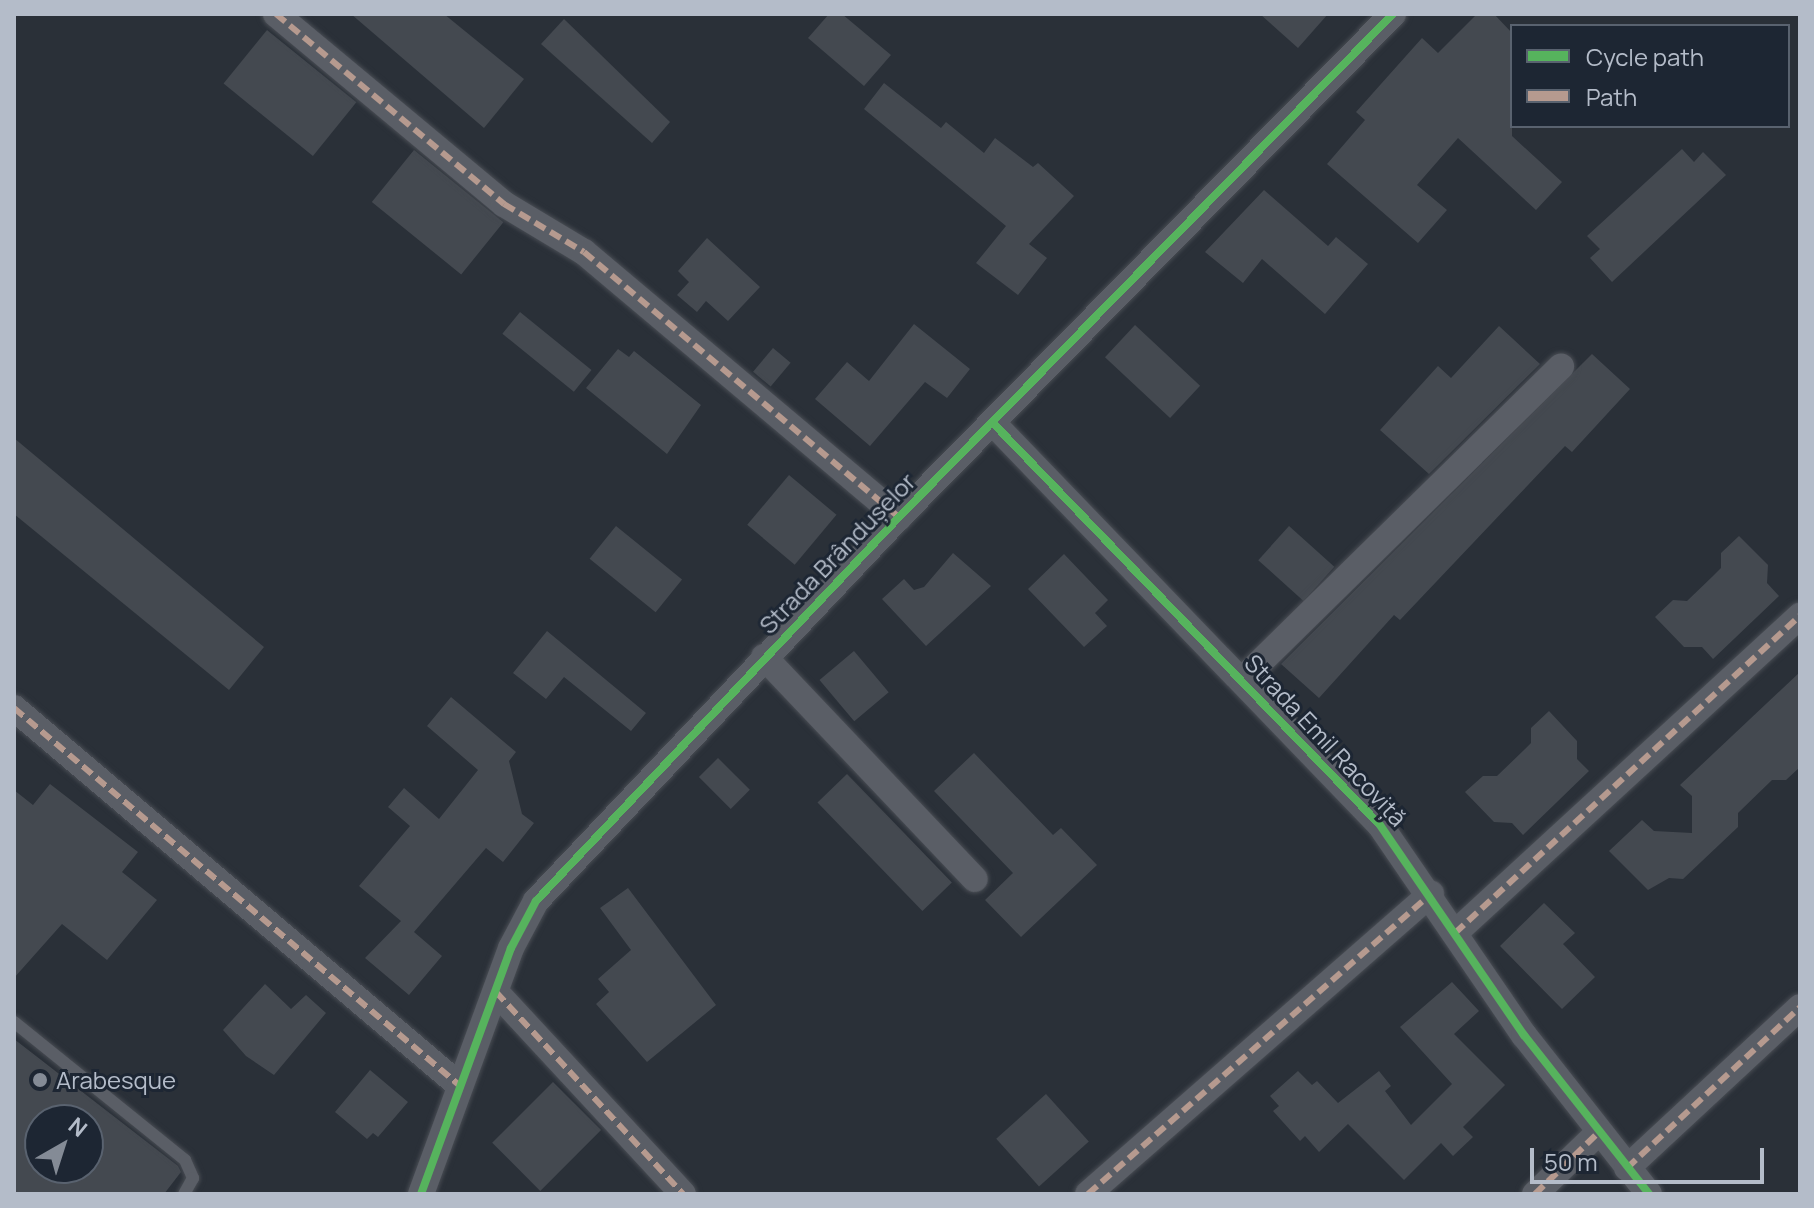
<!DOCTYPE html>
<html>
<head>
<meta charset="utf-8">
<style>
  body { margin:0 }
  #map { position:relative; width:1814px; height:1208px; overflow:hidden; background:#2a3038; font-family:Manrope,sans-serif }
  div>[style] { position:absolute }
  .building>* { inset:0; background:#444950; transform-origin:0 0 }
  .roads { filter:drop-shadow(0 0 2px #484c53) drop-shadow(0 0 2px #484c53) }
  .service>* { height:12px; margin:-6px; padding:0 6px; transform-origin:6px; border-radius:6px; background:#5a5e66 }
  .minor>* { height:26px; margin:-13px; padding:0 13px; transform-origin:13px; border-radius:13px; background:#5a5e66 }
  .quiet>* { height:6px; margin-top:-3px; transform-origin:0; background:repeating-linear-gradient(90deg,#b69a8f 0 12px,transparent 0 18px) }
  .cycleway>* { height:8px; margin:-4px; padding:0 4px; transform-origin:4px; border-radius:4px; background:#56b35d }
  .dots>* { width:22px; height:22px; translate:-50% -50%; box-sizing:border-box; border:4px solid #1d2633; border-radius:50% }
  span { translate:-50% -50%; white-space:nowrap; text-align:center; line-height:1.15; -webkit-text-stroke:6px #1d2633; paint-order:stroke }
  .street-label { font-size:24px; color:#b4bcc9 }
  .poi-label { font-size:24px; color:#b4bcc9 }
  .left { translate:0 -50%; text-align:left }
  .frame { position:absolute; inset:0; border:16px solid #b4bcc9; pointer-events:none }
  .legend { position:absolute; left:1510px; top:24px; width:280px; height:104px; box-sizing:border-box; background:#1d2633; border:2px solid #59626f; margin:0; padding:10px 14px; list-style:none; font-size:24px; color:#b4bcc9 }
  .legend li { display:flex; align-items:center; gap:16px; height:40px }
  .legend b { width:40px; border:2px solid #59626f }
  .north { position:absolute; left:24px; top:1104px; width:80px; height:80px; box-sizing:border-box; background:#1d2633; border:2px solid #59626f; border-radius:50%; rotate:39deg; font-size:22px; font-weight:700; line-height:32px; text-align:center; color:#b4bcc9 }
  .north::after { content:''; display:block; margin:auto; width:28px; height:36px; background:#848b96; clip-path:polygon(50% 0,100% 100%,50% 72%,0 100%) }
  .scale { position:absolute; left:1530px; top:1148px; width:234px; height:36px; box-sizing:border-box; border:4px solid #b4bcc9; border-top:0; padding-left:10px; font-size:24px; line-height:28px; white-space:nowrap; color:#b4bcc9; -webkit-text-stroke:6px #1d2633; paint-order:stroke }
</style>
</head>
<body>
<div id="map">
  <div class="building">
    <div style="clip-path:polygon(351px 14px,444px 14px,524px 79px,484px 128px)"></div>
    <div style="clip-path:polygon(829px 14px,842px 14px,891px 55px,864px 86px,808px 38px)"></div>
    <div style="clip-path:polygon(1260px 14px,1328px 14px,1298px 48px)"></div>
    <div style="clip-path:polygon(1477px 14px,1494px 14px,1512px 33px,1512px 136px,1562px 182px,1536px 210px,1458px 138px,1417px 185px,1447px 210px,1418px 243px,1327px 164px,1365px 120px,1356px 112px,1422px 38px,1438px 53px)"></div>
    <div style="clip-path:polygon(564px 19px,670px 122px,652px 143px,541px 44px)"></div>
    <div style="left:267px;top:30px;width:115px;height:69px;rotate:39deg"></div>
    <div style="clip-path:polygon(884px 83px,941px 128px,946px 122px,984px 153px,995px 138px,1033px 167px,1038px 163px,1074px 196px,1029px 244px,1047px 258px,1018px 295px,976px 263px,1006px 226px,864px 109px)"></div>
    <div style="clip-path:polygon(1682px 149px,1694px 162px,1703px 152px,1726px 175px,1612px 282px,1590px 258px,1600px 249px,1587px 236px)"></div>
    <div style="left:414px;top:150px;width:115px;height:67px;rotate:39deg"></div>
    <div style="clip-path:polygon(1264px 190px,1328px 246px,1336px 237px,1368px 264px,1325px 314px,1262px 259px,1243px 283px,1205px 252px)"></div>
    <div style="clip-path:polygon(707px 238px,760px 287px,728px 321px,706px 301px,697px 312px,677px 295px,689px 282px,678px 271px)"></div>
    <div style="left:520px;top:312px;width:92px;height:28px;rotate:39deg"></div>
    <div style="clip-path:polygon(914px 324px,970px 369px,947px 398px,925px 382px,870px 446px,815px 399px,847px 362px,869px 381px)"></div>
    <div style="left:1135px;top:325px;width:89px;height:44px;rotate:43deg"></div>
    <div style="clip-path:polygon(1499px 326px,1540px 364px,1429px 474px,1380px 430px,1438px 366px,1451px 378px)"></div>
    <div style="left:773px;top:348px;width:23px;height:31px;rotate:40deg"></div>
    <div style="clip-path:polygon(618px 349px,629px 357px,634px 351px,701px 405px,667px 454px,586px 388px)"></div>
    <div style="clip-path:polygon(1592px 354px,1630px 389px,1572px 452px,1565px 446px,1400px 620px,1394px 615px,1319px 698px,1281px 664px)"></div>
    <div style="clip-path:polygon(14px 438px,264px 647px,229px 690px,14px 514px)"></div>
    <div style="left:789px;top:475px;width:62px;height:65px;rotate:40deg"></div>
    <div style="left:616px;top:526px;width:85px;height:42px;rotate:39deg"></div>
    <div style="left:1289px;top:526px;width:61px;height:46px;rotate:42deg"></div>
    <div style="clip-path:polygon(1739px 536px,1768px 565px,1767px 583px,1779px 596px,1713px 659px,1702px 647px,1684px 647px,1655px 617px,1673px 600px,1687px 601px,1713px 576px,1721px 568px,1721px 553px)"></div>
    <div style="clip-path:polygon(953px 553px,991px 586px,926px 646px,882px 599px,904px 579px,914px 590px,924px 587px)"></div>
    <div style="clip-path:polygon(1064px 554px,1108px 600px,1095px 613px,1107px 626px,1084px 647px,1028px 589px)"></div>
    <div style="clip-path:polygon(547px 631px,646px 713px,631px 731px,564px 677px,546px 699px,513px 673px)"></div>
    <div style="left:854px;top:651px;width:54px;height:45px;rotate:50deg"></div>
    <div style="clip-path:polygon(1800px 672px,1800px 767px,1786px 780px,1772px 780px,1738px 813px,1738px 827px,1683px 879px,1669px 878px,1648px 890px,1609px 851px,1642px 820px,1654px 831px,1692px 833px,1692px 796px,1680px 785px)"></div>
    <div style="clip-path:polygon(451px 697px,516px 752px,509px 761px,522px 814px,534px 823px,503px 862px,486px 848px,414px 932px,442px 956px,409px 995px,365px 958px,401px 921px,359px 886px,410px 826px,388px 807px,404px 788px,439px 819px,478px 770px,427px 726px)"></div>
    <div style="clip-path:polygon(1549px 711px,1577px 741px,1577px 759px,1589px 771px,1523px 835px,1512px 823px,1494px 822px,1465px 792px,1483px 776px,1497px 776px,1524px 750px,1531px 743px,1531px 728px)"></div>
    <div style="clip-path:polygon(974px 753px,1053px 835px,1061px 828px,1097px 865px,1021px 937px,985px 900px,1013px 873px,934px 791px)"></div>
    <div style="left:718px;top:758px;width:45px;height:27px;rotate:45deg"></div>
    <div style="left:847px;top:774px;width:151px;height:41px;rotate:46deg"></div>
    <div style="clip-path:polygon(50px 784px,138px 852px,122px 872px,157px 900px,107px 960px,62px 924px,14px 978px,14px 790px,33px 805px)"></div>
    <div style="clip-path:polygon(628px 888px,716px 1005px,647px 1062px,596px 1004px,609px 992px,598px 979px,631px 950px,600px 908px)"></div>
    <div style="clip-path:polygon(1544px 903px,1575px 933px,1563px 944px,1595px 977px,1562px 1009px,1500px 946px)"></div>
    <div style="clip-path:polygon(1452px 982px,1479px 1011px,1454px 1034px,1505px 1085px,1463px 1127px,1473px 1137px,1453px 1156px,1441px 1143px,1404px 1180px,1348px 1124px,1319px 1152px,1305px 1136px,1300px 1141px,1273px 1111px,1279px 1106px,1270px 1096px,1298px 1071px,1312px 1085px,1317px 1081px,1338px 1103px,1379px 1071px,1391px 1086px,1385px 1091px,1411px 1125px,1452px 1084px,1400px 1027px)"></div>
    <div style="clip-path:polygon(265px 984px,291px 1009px,306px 995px,326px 1013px,274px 1075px,246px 1056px,223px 1030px)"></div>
    <div style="clip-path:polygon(evenodd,14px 1039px,178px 1166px,181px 1172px,164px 1194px,14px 1194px,14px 1039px,40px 1120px,88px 1120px,88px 1168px,40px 1168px,40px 1120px)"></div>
    <div style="clip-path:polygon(370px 1070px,408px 1102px,378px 1137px,373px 1133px,367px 1139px,335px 1112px)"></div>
    <div style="left:553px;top:1082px;width:68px;height:86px;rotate:45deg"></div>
    <div style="left:1046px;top:1094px;width:64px;height:67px;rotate:48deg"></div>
  </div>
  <div class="roads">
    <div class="service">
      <div style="left:14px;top:1022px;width:220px;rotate:38.9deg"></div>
      <div style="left:185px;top:1160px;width:20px;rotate:66deg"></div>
      <div style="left:193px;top:1178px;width:18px;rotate:119deg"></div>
    </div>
    <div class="minor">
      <div style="left:276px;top:14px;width:297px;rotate:39.8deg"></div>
      <div style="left:504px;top:204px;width:93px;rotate:31deg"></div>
      <div style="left:584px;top:252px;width:412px;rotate:40.1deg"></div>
      <div style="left:992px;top:422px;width:559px;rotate:46.09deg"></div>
      <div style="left:1380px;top:825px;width:255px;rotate:55.6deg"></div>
      <div style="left:1524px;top:1035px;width:202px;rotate:51.8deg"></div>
      <div style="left:764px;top:657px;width:306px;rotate:46.5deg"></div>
      <div style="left:1243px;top:679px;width:446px;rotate:-44.5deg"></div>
      <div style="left:14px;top:708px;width:583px;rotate:40.27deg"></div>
      <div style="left:1455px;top:933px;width:469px;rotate:-42.6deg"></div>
      <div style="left:496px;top:992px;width:275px;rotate:47.2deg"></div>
      <div style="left:1627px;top:1168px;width:236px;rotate:-42.9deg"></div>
      <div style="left:421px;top:1194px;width:262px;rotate:-69.9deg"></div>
      <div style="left:511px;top:948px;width:53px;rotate:-62deg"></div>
      <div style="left:536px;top:901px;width:528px;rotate:-46.61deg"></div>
      <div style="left:899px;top:517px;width:705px;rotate:-45.52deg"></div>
      <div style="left:1088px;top:1194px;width:456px;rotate:-41.2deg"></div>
      <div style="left:1535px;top:1194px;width:88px;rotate:-44.1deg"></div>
    </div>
  </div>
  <div class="quiet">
    <div style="left:276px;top:14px;width:297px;rotate:39.8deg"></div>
    <div style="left:504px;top:204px;width:93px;rotate:31deg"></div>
    <div style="left:584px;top:252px;width:412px;rotate:40.1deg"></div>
    <div style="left:14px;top:708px;width:583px;rotate:40.27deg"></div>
    <div style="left:1455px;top:933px;width:469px;rotate:-42.6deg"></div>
    <div style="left:496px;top:992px;width:275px;rotate:47.2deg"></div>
    <div style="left:1627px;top:1168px;width:236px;rotate:-42.9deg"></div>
    <div style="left:1088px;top:1194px;width:456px;rotate:-41.2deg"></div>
    <div style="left:1535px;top:1194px;width:88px;rotate:-44.1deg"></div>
  </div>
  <div class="cycleway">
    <div style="left:992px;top:422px;width:559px;rotate:46.09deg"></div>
    <div style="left:1380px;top:825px;width:255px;rotate:55.6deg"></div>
    <div style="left:1524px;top:1035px;width:202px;rotate:51.8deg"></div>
    <div style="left:421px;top:1194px;width:262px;rotate:-69.9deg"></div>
    <div style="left:511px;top:948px;width:53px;rotate:-62deg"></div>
    <div style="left:536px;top:901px;width:528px;rotate:-46.61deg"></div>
    <div style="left:899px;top:517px;width:705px;rotate:-45.52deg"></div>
  </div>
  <div class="dots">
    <div style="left:40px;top:1080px;background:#848b96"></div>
  </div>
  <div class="street-label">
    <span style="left:837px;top:553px;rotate:-46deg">Strada Brândușelor</span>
    <span style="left:1326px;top:740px;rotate:47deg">Strada Emil Racoviță</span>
  </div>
  <div class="poi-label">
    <span class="left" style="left:56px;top:1080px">Arabesque</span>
  </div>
  <div class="frame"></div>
  <ul class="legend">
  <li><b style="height:10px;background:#56b35d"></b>Cycle path</li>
  <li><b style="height:10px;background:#b69a8f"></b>Path</li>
  </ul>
  <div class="north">N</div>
  <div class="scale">50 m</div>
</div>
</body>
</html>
